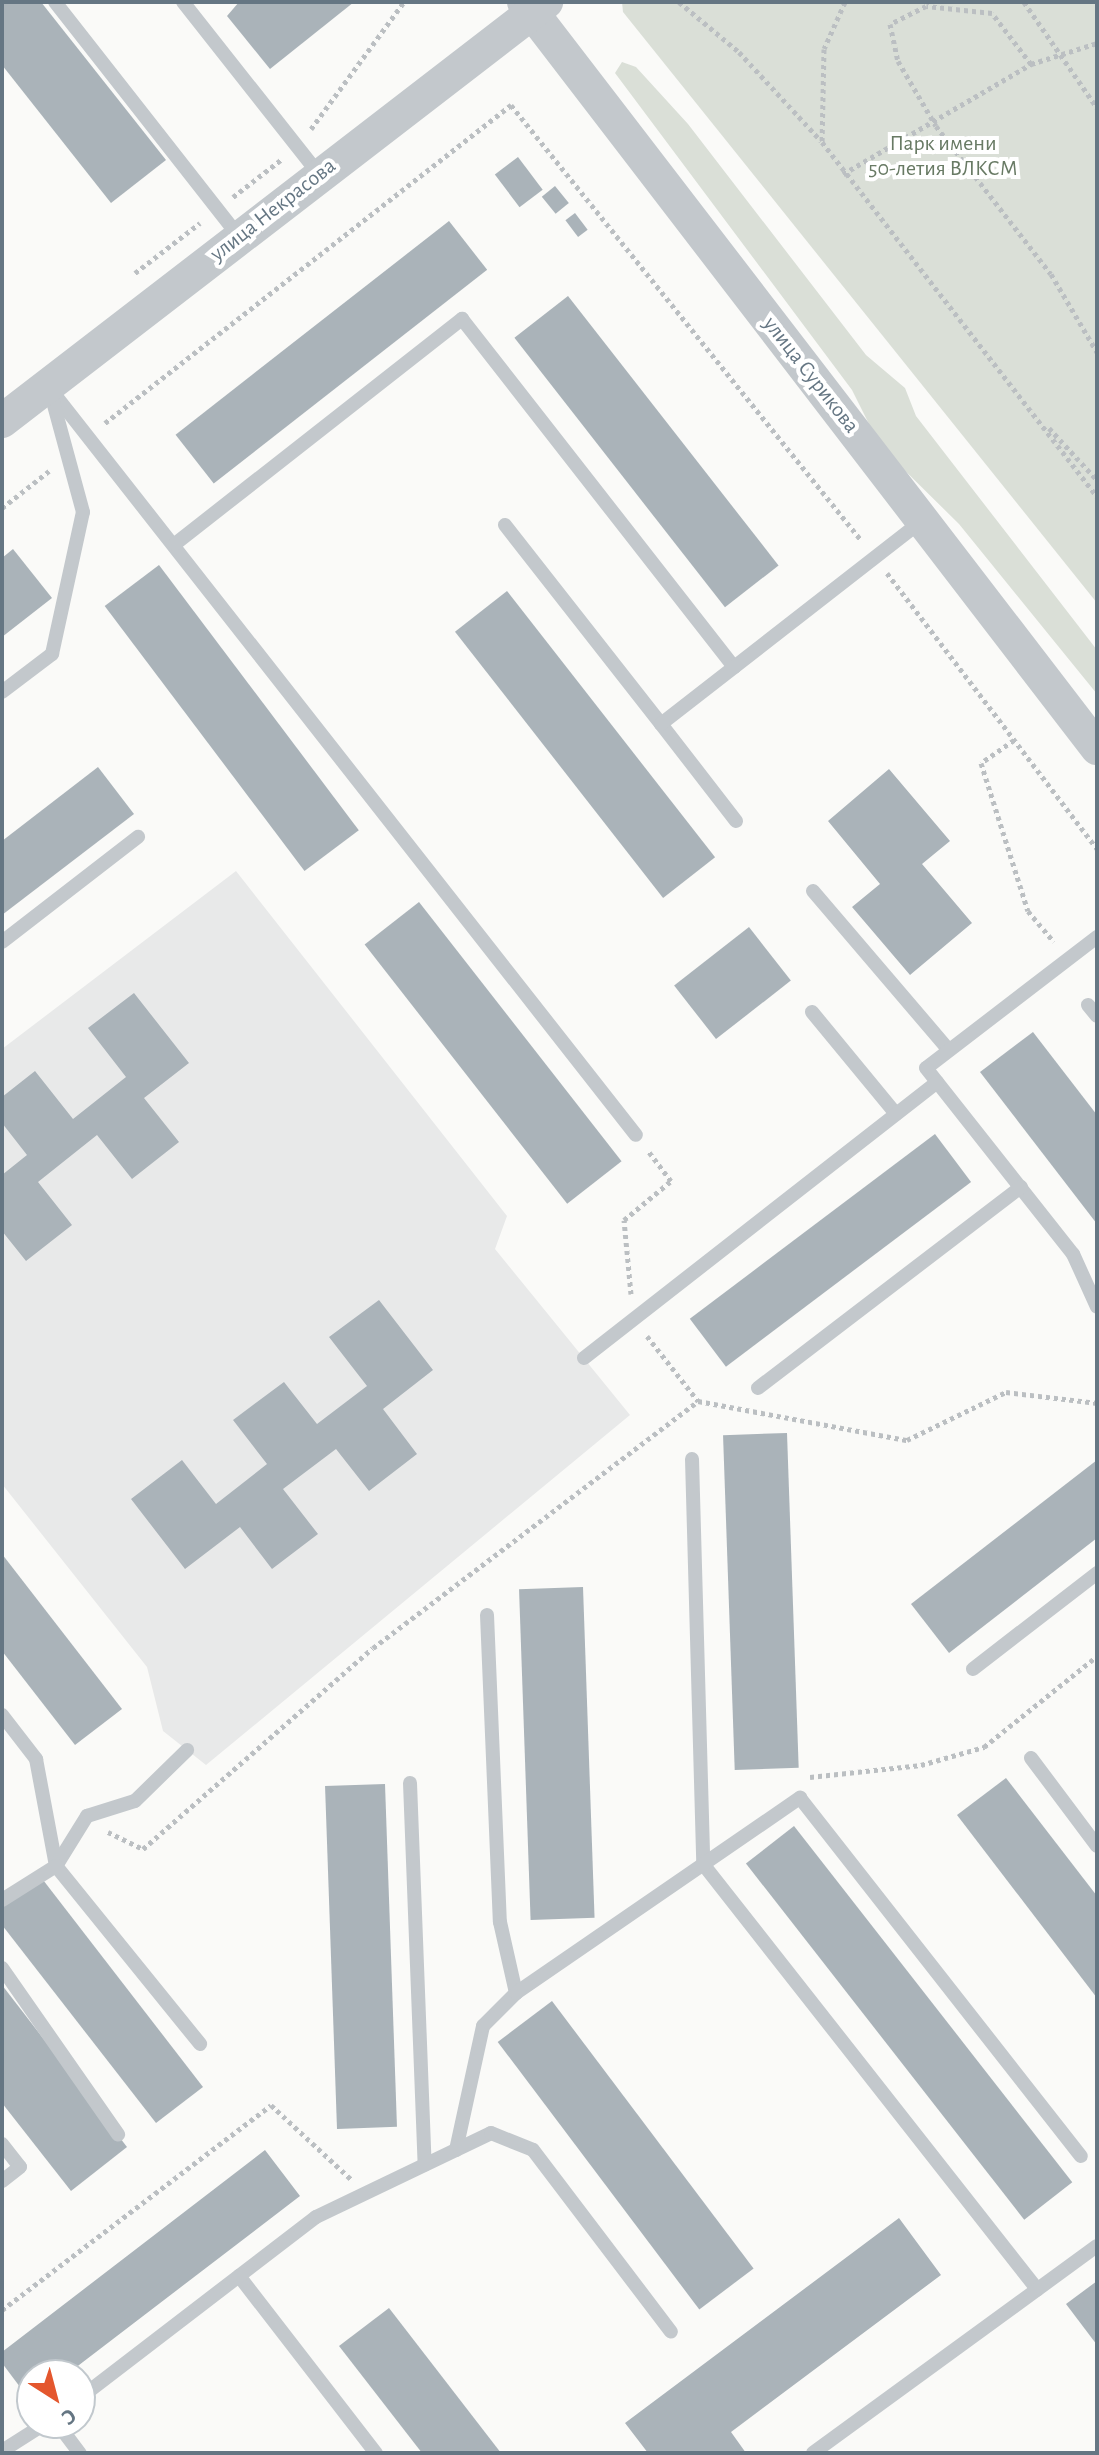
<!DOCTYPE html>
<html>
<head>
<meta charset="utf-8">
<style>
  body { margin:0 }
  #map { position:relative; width:1099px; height:2455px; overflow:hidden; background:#fafaf8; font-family:"Alegreya Sans",sans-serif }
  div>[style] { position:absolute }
  .built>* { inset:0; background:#e8e9e9 }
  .green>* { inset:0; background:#dadfd7 }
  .building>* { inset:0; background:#aab3b9; transform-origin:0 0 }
  .path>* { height:5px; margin-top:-2.5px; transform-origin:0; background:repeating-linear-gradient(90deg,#bbbfc2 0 4px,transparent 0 8px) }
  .service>* { height:14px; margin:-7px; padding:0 7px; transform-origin:7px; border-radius:7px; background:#c3c8cc }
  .tertiary>* { height:34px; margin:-17px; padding:0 17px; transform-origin:17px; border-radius:17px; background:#c3c8cc }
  span { translate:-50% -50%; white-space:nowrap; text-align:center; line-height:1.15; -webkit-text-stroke:8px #fff; paint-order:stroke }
  .park-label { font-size:22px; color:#687a64 }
  .street-label { font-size:22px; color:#657683 }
  .frame { position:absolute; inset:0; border:4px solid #657683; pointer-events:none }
  .north { position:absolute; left:16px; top:2359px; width:80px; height:80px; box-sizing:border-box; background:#fff; border:2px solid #c1c8cd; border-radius:50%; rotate:144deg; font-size:22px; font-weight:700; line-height:32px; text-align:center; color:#657683 }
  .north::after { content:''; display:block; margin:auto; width:28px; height:36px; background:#e4572e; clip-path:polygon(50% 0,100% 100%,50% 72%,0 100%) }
</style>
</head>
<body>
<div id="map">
  <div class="built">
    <div style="clip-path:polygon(236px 871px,507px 1216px,495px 1249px,630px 1415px,206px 1765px,163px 1731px,147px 1667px,2px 1484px,2px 1049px)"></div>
  </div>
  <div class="green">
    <div style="clip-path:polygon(622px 2px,1097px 2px,1097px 603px,623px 12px)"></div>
    <div style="clip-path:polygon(622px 62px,636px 67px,688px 124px,866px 355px,905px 388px,916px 416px,1097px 650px,1097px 694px,959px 524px,880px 446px,852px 390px,615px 73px)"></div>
  </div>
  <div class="building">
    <div style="clip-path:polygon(2px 2px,41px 2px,166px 160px,111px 203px,2px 65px)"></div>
    <div style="clip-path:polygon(239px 2px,354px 2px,270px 69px,227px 16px)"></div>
    <div style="left:518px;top:157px;width:41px;height:29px;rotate:53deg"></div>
    <div style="left:555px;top:186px;width:22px;height:17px;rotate:51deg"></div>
    <div style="left:575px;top:213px;width:21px;height:12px;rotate:53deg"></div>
    <div style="left:449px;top:221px;width:62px;height:347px;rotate:52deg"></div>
    <div style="left:568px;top:296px;width:342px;height:68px;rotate:52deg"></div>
    <div style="clip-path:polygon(13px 549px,52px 598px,2px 637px,2px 558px)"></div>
    <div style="left:159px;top:565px;width:332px;height:68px;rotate:53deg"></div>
    <div style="left:507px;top:591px;width:338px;height:66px;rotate:52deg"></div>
    <div style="clip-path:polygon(98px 767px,134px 814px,2px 915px,2px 841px)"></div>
    <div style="clip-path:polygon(889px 769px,950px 841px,922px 864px,972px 923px,910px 975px,852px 907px,880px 884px,828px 821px)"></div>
    <div style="left:419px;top:902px;width:329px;height:69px;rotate:52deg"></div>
    <div style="left:749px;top:927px;width:68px;height:95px;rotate:52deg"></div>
    <div style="clip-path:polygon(134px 993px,189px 1063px,144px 1098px,179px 1142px,132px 1179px,97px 1135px,38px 1182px,72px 1225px,26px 1261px,2px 1231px,2px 1175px,27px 1155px,2px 1123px,2px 1097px,35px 1071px,73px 1119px,126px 1077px,88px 1028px)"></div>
    <div style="clip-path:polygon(1033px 1032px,1097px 1115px,1097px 1224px,980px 1072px)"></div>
    <div style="left:935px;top:1134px;width:60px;height:307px;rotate:53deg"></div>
    <div style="clip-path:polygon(379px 1300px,433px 1370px,383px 1409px,417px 1454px,369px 1491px,336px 1449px,283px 1489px,318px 1534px,272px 1569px,240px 1527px,185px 1569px,131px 1499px,182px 1460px,216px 1504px,267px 1464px,233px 1420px,284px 1382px,317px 1424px,367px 1386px,329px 1337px)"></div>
    <div style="left:787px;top:1433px;width:335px;height:64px;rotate:88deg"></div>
    <div style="clip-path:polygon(1097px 1460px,1097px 1538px,949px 1653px,911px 1604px)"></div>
    <div style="clip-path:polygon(2px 1554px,122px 1709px,75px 1745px,2px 1651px)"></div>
    <div style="left:583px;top:1587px;width:331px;height:64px;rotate:88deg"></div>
    <div style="clip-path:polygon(1006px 1778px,1097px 1896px,1097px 1998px,957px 1815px)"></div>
    <div style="left:385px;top:1784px;width:343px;height:60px;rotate:88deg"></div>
    <div style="left:794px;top:1826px;width:452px;height:61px;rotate:52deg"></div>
    <div style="clip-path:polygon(40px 1876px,203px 2087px,156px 2123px,2px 1925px,2px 1905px)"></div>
    <div style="clip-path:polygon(2px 1985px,127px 2147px,71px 2191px,2px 2103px)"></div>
    <div style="left:552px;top:2001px;width:335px;height:68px;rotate:53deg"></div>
    <div style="clip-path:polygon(265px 2150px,300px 2196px,66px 2375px,32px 2375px,32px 2403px,2px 2363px,2px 2352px)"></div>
    <div style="clip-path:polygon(899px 2218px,941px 2275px,731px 2432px,746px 2453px,648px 2453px,625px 2423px)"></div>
    <div style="clip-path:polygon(1097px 2281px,1097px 2345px,1066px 2304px)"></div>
    <div style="clip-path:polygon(389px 2308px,501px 2453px,422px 2453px,339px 2346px)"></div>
  </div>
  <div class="path">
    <div style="left:679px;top:2px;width:78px;rotate:39.8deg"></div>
    <div style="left:739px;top:52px;width:121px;rotate:47.3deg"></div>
    <div style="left:845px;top:2px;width:51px;rotate:114.1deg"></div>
    <div style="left:824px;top:49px;width:93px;rotate:91.2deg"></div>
    <div style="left:822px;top:142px;width:449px;rotate:52.2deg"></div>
    <div style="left:1024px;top:2px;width:129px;rotate:55.4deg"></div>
    <div style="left:1031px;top:64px;width:64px;rotate:-127.4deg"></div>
    <div style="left:992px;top:13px;width:66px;rotate:-173.9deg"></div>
    <div style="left:926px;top:6px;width:40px;rotate:153.4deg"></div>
    <div style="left:890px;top:24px;width:38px;rotate:78deg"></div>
    <div style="left:898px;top:61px;width:75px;rotate:59.7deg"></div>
    <div style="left:936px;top:126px;width:187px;rotate:52.2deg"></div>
    <div style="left:1051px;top:274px;width:91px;rotate:59.5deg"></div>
    <div style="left:311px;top:129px;width:157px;rotate:-53.8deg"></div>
    <div style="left:843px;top:174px;width:218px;rotate:-30.3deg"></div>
    <div style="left:1031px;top:64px;width:69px;rotate:-17.7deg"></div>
    <div style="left:233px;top:197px;width:62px;rotate:-37.8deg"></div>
    <div style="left:135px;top:273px;width:82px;rotate:-37.6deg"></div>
    <div style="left:105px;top:423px;width:516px;rotate:-38.07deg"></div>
    <div style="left:511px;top:105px;width:558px;rotate:51.18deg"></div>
    <div style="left:1049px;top:428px;width:71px;rotate:47.3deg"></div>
    <div style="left:2px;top:508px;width:60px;rotate:-38.2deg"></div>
    <div style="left:887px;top:573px;width:347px;rotate:52.7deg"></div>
    <div style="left:1014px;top:740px;width:40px;rotate:145.1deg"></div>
    <div style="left:981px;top:763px;width:155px;rotate:72.4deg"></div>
    <div style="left:1028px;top:911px;width:40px;rotate:50deg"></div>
    <div style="left:631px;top:1294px;width:74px;rotate:-95.4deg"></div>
    <div style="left:624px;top:1220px;width:61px;rotate:-39.7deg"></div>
    <div style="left:671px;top:1181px;width:38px;rotate:-127deg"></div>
    <div style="left:647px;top:1336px;width:83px;rotate:51.9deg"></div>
    <div style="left:810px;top:1777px;width:112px;rotate:-6.2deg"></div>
    <div style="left:921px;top:1765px;width:66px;rotate:-15.9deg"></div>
    <div style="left:984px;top:1747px;width:145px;rotate:-38.8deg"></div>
    <div style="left:108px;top:1832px;width:39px;rotate:26deg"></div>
    <div style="left:143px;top:1849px;width:305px;rotate:-41.2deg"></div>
    <div style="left:373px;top:1648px;width:408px;rotate:-37.2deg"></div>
    <div style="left:698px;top:1401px;width:213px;rotate:10.6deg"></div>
    <div style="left:907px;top:1440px;width:110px;rotate:-25.9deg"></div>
    <div style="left:1006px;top:1392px;width:92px;rotate:6.9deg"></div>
    <div style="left:2px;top:2310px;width:338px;rotate:-37.3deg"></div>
    <div style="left:271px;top:2105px;width:109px;rotate:42.8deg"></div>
  </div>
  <div class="service">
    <div style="left:55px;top:2px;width:298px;rotate:51.9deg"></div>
    <div style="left:183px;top:2px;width:219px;rotate:51.7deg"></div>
    <div style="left:48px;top:386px;width:952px;rotate:51.87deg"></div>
    <div style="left:505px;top:525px;width:253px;rotate:51.9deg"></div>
    <div style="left:175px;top:544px;width:365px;rotate:-38.1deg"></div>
    <div style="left:462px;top:319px;width:442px;rotate:52deg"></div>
    <div style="left:2px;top:692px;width:63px;rotate:-37.2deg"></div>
    <div style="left:52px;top:654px;width:145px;rotate:-77.7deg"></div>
    <div style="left:83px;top:512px;width:122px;rotate:-105.2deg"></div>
    <div style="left:736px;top:821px;width:123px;rotate:-127.7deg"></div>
    <div style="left:661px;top:724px;width:332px;rotate:-37.9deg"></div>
    <div style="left:813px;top:891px;width:209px;rotate:49.5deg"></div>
    <div style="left:1097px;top:937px;width:215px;rotate:142.5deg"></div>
    <div style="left:926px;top:1068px;width:237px;rotate:51.7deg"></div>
    <div style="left:1073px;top:1254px;width:58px;rotate:65.6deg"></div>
    <div style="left:2px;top:942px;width:172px;rotate:-37.7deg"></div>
    <div style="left:1088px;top:1005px;width:14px;rotate:51deg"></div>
    <div style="left:812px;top:1012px;width:132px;rotate:50.5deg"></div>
    <div style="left:584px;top:1358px;width:448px;rotate:-38deg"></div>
    <div style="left:758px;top:1388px;width:331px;rotate:-37.4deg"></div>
    <div style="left:692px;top:1459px;width:405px;rotate:88.4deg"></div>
    <div style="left:703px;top:1864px;width:541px;rotate:51.84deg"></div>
    <div style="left:487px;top:1615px;width:307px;rotate:87.6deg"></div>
    <div style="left:500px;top:1922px;width:73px;rotate:77.3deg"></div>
    <div style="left:973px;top:1669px;width:157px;rotate:-37.7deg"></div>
    <div style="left:2px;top:1715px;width:56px;rotate:52.3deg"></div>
    <div style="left:36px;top:1759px;width:109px;rotate:79.4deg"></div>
    <div style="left:1031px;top:1758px;width:110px;rotate:53.1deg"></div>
    <div style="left:410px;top:1783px;width:382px;rotate:87.8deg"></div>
    <div style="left:56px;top:1866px;width:59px;rotate:-58.2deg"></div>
    <div style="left:87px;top:1816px;width:50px;rotate:-17.4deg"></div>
    <div style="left:135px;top:1801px;width:73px;rotate:-44.4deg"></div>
    <div style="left:2px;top:1900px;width:64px;rotate:-32.2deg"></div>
    <div style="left:56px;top:1866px;width:229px;rotate:51deg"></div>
    <div style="left:2px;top:1968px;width:203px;rotate:55.1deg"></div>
    <div style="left:2px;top:2144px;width:29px;rotate:52deg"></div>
    <div style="left:20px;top:2167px;width:23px;rotate:142deg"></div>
    <div style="left:456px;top:2150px;width:127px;rotate:-77.7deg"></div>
    <div style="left:483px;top:2026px;width:47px;rotate:-45deg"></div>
    <div style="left:516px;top:1993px;width:345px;rotate:-34.5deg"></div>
    <div style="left:800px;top:1798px;width:455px;rotate:51.9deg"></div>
    <div style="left:239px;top:2276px;width:224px;rotate:52.3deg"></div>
    <div style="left:80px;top:2398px;width:297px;rotate:-37.5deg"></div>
    <div style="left:316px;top:2217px;width:194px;rotate:-25.6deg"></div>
    <div style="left:491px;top:2133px;width:45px;rotate:22deg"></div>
    <div style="left:533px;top:2150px;width:228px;rotate:52.8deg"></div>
    <div style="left:57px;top:2423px;width:38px;rotate:53deg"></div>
    <div style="left:2px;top:2451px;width:52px;rotate:-32.5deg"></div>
    <div style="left:813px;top:2453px;width:351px;rotate:-36.1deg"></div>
  </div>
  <div class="tertiary">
    <div style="left:524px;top:2px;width:941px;rotate:52.47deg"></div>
    <div style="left:2px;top:421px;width:687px;rotate:-37.6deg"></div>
  </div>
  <div class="park-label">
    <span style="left:943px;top:156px">Парк имени<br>50-летия ВЛКСМ</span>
  </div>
  <div class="street-label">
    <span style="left:273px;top:210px;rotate:-38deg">улица Некрасова</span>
    <span style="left:811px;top:375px;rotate:52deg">улица Сурикова</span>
  </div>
  <div class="frame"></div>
  <div class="north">С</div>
</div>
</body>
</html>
